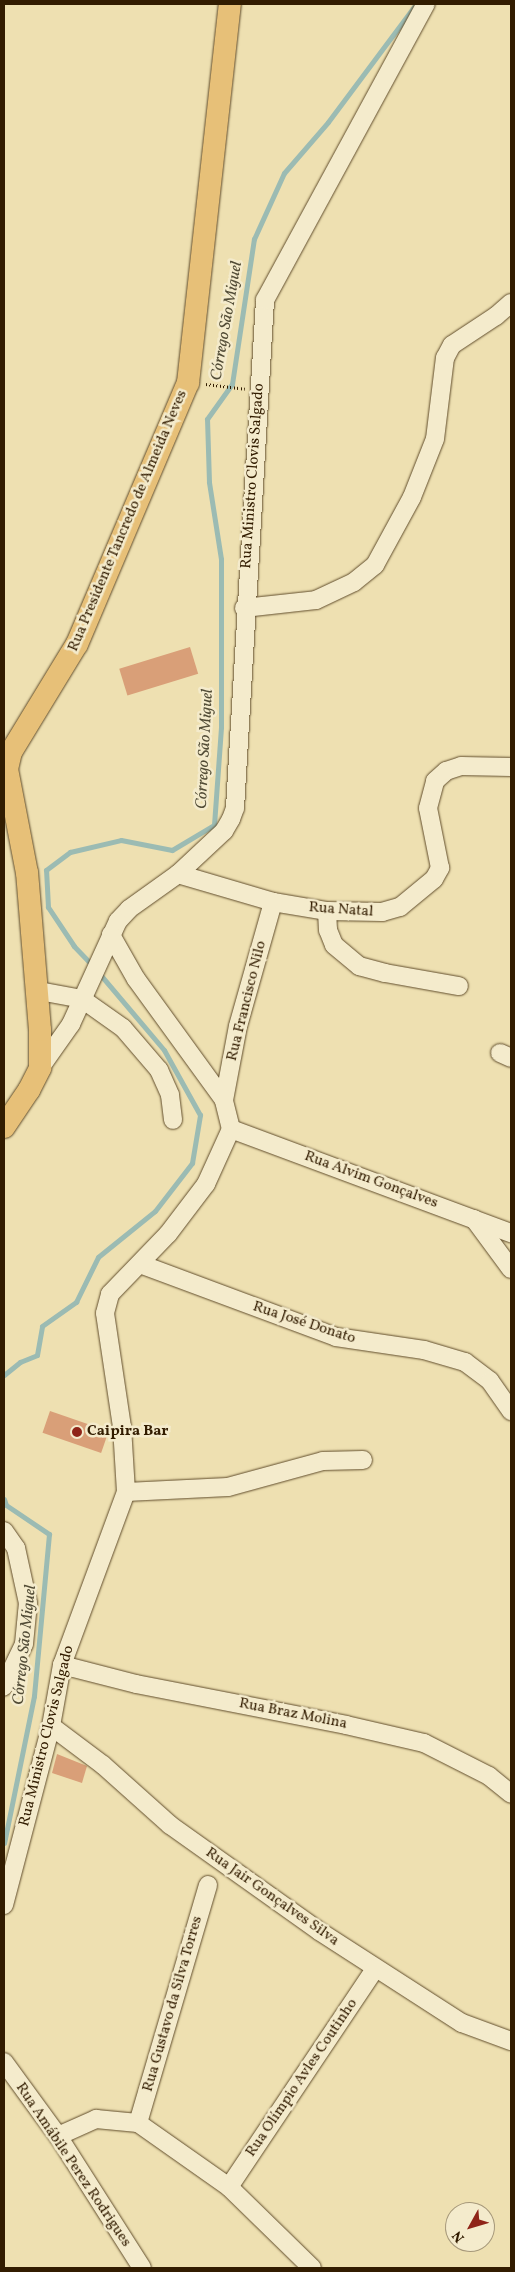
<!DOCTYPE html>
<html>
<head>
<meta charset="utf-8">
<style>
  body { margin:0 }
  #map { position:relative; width:515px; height:2272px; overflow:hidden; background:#eee0b1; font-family:Vollkorn,serif }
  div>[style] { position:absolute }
  .stream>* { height:5px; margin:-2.5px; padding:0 2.5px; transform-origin:2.5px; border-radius:2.5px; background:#9bbbb3 }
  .building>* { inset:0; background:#d99f78; transform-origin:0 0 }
  .path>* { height:3px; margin-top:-1.5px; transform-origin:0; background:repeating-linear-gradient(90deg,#321c00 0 1px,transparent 0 3.5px) }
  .roads { filter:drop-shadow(0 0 1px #614d2c) drop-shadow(0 0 1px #614d2c) }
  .minor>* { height:18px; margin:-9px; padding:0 9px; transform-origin:9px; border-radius:9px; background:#f4ebcc }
  .major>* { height:22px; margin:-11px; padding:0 11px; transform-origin:11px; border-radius:11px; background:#e7c078 }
  .dots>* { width:14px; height:14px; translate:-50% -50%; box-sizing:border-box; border:2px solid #f4ebcc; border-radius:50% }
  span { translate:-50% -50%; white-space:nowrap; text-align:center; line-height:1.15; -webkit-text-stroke:5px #f4ebcc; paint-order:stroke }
  .street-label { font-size:15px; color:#321c00 }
  .poi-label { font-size:15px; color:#321c00; font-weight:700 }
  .left { translate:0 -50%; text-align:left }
  .water-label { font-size:16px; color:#524c36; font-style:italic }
  .frame { position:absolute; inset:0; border:5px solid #321c00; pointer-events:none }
  .north { position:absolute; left:445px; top:2202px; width:50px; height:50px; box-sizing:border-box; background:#f4ebcc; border:1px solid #a6987a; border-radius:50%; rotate:231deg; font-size:14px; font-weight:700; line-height:20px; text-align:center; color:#321c00 }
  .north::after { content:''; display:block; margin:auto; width:18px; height:22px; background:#8f2418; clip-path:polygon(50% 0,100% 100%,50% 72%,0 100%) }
</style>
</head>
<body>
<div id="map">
  <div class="stream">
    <div style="left:93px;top:966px;width:28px;rotate:-134deg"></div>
    <div style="left:74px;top:946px;width:47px;rotate:-123.7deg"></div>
    <div style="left:48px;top:907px;width:37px;rotate:-93deg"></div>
    <div style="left:46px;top:870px;width:30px;rotate:-37deg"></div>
    <div style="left:70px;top:852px;width:52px;rotate:-13.2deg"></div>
    <div style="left:121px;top:840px;width:52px;rotate:11.1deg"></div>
    <div style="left:172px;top:850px;width:49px;rotate:-30.8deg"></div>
    <div style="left:214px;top:825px;width:98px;rotate:-85.9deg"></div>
    <div style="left:221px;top:727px;width:168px;rotate:-90deg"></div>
    <div style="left:221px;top:559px;width:78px;rotate:-98.9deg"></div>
    <div style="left:209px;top:482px;width:63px;rotate:-91.8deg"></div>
    <div style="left:207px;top:419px;width:43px;rotate:-54.5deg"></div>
    <div style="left:232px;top:384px;width:147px;rotate:-81.4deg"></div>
    <div style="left:254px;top:239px;width:72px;rotate:-65.6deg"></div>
    <div style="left:284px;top:173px;width:67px;rotate:-49.2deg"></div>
    <div style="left:328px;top:122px;width:147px;rotate:-53.3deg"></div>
    <div style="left:4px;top:1375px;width:21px;rotate:-39deg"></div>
    <div style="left:20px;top:1362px;width:18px;rotate:-22deg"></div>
    <div style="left:37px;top:1355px;width:29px;rotate:-80deg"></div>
    <div style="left:42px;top:1326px;width:42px;rotate:-35.2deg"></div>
    <div style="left:76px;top:1302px;width:50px;rotate:-63.9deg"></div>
    <div style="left:98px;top:1257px;width:73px;rotate:-38.9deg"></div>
    <div style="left:155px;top:1211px;width:61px;rotate:-52.4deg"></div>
    <div style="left:192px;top:1163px;width:49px;rotate:-80.5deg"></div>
    <div style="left:200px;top:1115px;width:74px;rotate:-119deg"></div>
    <div style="left:164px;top:1050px;width:102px;rotate:-130.2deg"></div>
    <div style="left:4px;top:1499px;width:6px;rotate:72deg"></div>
    <div style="left:6px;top:1505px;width:52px;rotate:34deg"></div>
    <div style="left:49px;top:1534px;width:163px;rotate:95.3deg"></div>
    <div style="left:34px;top:1696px;width:150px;rotate:101.5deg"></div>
  </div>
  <div class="building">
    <div style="left:190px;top:647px;width:28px;height:74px;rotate:73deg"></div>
    <div style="left:50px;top:1411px;width:62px;height:23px;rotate:19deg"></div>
    <div style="clip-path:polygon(57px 1754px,87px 1766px,82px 1783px,52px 1773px)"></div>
  </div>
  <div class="path">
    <div style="left:206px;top:384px;width:39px;rotate:7deg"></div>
  </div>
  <div class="roads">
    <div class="minor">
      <div style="left:244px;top:608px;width:72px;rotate:-6.3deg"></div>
      <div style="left:316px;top:600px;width:42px;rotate:-25.3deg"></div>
      <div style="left:354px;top:582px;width:27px;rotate:-39deg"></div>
      <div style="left:375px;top:565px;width:77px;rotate:-61.4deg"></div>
      <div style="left:412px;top:497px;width:62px;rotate:-68.4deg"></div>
      <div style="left:435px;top:439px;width:82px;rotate:-83deg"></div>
      <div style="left:445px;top:358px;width:15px;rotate:-62deg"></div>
      <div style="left:452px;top:345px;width:53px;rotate:-33.4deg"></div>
      <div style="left:496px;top:316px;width:20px;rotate:-41deg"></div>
      <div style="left:178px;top:874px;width:99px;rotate:16.4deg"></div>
      <div style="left:273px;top:902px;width:55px;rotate:9.5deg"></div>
      <div style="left:327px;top:911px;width:55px;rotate:1deg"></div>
      <div style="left:382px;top:912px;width:19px;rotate:-16deg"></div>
      <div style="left:400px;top:907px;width:44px;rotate:-39.5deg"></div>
      <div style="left:434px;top:879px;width:13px;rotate:-61deg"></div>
      <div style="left:440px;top:868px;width:61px;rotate:-101.3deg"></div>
      <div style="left:428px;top:808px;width:28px;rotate:-75deg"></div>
      <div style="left:435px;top:781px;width:15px;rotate:-42deg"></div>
      <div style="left:446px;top:771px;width:16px;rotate:-18deg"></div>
      <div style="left:461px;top:766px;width:50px;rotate:1.1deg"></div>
      <div style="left:327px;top:911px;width:19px;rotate:87deg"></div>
      <div style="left:328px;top:930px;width:16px;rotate:68deg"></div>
      <div style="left:334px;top:945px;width:33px;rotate:40deg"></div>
      <div style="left:359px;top:966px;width:27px;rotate:15deg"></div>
      <div style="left:385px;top:973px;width:75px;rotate:10deg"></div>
      <div style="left:39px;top:991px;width:44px;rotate:10.5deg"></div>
      <div style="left:82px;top:999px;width:50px;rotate:35.3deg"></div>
      <div style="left:123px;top:1028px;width:55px;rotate:49.4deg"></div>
      <div style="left:159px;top:1070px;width:27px;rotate:66deg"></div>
      <div style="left:170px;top:1095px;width:25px;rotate:83deg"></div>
      <div style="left:500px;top:1053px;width:12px;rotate:24deg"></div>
      <div style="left:40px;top:1068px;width:54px;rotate:-54.8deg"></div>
      <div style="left:71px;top:1024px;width:113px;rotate:-65.5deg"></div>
      <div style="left:118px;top:921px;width:16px;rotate:-47deg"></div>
      <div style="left:129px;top:909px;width:60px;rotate:-35.5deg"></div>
      <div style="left:178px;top:874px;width:63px;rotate:-43.1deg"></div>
      <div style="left:224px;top:831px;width:14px;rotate:-60deg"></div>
      <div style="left:231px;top:819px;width:12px;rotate:-70deg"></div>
      <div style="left:235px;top:808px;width:509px;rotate:-86.62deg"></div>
      <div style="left:265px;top:300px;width:337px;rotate:-61.5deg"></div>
      <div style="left:224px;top:1100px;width:75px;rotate:-79.3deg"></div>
      <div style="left:238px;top:1026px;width:129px;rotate:-74.2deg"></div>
      <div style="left:231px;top:1129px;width:299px;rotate:20.4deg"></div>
      <div style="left:474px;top:1219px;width:62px;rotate:53.5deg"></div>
      <div style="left:140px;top:1264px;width:209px;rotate:20.4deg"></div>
      <div style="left:336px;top:1337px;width:89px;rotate:8.4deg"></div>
      <div style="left:424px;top:1350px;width:43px;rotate:16.3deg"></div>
      <div style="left:465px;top:1362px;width:31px;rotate:37deg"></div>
      <div style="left:490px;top:1381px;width:37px;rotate:55deg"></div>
      <div style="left:126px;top:1492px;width:102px;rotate:-2.8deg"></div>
      <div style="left:228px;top:1487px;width:98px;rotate:-15.3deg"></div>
      <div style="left:323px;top:1461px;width:40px;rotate:-1.4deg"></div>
      <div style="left:4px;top:1531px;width:21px;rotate:55deg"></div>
      <div style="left:16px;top:1548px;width:56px;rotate:77.7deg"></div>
      <div style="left:28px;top:1603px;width:41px;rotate:95.6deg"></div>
      <div style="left:24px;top:1644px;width:47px;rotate:115.5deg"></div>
      <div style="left:62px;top:1665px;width:76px;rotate:14.4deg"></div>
      <div style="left:136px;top:1684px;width:214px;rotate:11deg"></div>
      <div style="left:346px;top:1725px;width:80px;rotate:13deg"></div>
      <div style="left:424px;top:1743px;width:73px;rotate:26.9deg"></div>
      <div style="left:489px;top:1776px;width:28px;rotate:39deg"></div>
      <div style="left:51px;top:1726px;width:65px;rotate:36.9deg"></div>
      <div style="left:103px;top:1765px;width:90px;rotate:41.8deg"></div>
      <div style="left:170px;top:1825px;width:183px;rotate:35.4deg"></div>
      <div style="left:319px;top:1931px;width:170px;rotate:32.8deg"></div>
      <div style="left:462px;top:2023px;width:52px;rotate:20.2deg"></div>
      <div style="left:4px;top:1905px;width:185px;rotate:-75.3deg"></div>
      <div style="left:51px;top:1726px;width:62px;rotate:-79.8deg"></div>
      <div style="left:62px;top:1665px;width:184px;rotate:-69.7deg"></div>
      <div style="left:126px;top:1492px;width:65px;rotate:-93.5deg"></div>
      <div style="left:122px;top:1427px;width:115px;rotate:-98.5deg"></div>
      <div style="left:105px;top:1313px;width:20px;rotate:-75deg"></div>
      <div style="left:110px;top:1294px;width:83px;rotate:-46deg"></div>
      <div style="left:168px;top:1234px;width:63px;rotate:-52.8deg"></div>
      <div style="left:206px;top:1184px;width:60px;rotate:-65.6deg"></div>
      <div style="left:231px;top:1129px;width:30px;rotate:-104deg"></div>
      <div style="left:224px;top:1100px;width:150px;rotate:-126deg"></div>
      <div style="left:136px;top:979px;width:51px;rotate:-119.6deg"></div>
      <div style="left:4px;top:2062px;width:92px;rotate:53.9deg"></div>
      <div style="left:58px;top:2136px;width:156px;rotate:57.5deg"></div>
      <div style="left:138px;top:2123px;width:248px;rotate:-73.6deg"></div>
      <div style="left:58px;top:2136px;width:42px;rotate:-24.1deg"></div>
      <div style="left:96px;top:2119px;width:42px;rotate:5.4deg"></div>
      <div style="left:138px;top:2123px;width:111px;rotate:35.1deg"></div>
      <div style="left:229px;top:2187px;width:116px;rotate:44.3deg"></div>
      <div style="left:229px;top:2187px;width:262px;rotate:-56.2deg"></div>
    </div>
    <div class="major">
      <div style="left:4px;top:1127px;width:45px;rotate:-56deg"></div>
      <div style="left:29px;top:1090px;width:25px;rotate:-63deg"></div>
      <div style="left:40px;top:1068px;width:38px;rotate:-90deg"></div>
      <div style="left:40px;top:1030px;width:158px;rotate:-94.7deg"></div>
      <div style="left:27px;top:873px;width:106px;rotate:-100.9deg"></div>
      <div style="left:7px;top:769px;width:17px;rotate:-77deg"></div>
      <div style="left:11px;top:752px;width:127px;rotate:-58.6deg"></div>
      <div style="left:77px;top:644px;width:284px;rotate:-67deg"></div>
      <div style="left:188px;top:383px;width:381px;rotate:-83.7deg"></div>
    </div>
  </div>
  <div class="dots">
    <div style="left:77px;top:1432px;background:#8f2418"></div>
  </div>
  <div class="street-label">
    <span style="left:253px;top:476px;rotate:-86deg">Rua Ministro Clovis Salgado</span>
    <span style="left:128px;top:521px;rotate:-67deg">Rua Presidente Tancredo de Almeida Neves</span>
    <span style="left:341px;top:910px;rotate:4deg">Rua Natal</span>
    <span style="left:247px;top:1001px;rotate:-76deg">Rua Francisco Nilo</span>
    <span style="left:371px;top:1180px;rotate:20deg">Rua Alvim Gonçalves</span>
    <span style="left:304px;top:1323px;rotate:18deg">Rua José Donato</span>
    <span style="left:293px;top:1714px;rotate:11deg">Rua Braz Molina</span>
    <span style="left:47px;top:1736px;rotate:-76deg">Rua Ministro Clovis Salgado</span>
    <span style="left:272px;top:1897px;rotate:35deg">Rua Jair Gonçalves Silva</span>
    <span style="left:173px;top:2004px;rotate:-74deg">Rua Gustavo da Silva Torres</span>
    <span style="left:302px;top:2078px;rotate:-56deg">Rua Olímpio Avles Coutinho</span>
    <span style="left:73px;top:2165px;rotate:56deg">Rua Amábile Perez Rodrigues</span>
  </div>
  <div class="poi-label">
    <span class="left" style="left:87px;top:1432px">Caipira Bar</span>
  </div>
  <div class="water-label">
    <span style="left:227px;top:321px;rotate:-80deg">Córrego São Miguel</span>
    <span style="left:205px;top:749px;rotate:-87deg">Córrego São Miguel</span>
    <span style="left:25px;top:1645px;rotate:-84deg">Córrego São Miguel</span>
  </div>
  <div class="frame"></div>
  <div class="north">N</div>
</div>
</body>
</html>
